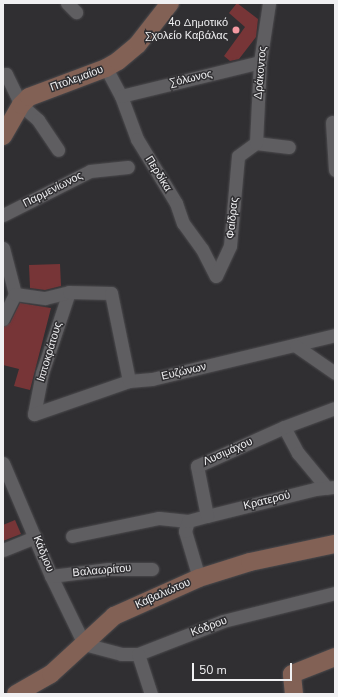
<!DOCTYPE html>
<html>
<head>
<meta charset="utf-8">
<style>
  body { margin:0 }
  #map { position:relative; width:338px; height:697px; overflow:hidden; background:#302f32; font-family:"Nunito Sans",sans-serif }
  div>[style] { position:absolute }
  .building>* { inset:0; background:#773537 }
  .roads { filter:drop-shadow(0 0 1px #4c4b4e) drop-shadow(0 0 1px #4c4b4e) }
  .street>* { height:13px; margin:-6.5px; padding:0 6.5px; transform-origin:6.5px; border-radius:6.5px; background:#5f5e61 }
  .secondary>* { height:18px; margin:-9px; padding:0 9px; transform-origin:9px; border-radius:9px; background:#826155 }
  .dots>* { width:11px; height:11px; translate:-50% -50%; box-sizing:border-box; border:2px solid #302f32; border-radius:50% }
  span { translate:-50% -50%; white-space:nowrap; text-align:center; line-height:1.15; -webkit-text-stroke:3px #302f32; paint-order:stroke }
  .poi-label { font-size:11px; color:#f0f0f2 }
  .right { translate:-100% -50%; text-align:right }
  .street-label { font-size:11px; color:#f0f0f2 }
  .frame { position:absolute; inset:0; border:4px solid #f0f0f2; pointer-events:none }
  .scale { position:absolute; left:192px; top:663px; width:100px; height:18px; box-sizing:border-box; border:2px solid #f0f0f2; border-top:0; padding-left:5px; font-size:12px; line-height:14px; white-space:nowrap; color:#f0f0f2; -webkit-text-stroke:3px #302f32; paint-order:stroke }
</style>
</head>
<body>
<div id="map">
  <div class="building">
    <div style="clip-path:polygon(237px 3px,258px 19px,256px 37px,239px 59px,230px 61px,224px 56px,245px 27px,229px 13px)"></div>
    <div style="clip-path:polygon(60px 264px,61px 286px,45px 290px,30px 288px,29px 265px)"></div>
    <div style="clip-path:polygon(20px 303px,51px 308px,30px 390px,14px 386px,19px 369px,3px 365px,3px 327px,10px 323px)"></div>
    <div style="clip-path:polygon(15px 520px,21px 534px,3px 541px,3px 525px)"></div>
  </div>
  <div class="roads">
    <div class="street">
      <div style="left:67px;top:3px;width:13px;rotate:45deg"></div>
      <div style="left:106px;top:68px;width:32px;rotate:62deg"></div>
      <div style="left:121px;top:96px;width:46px;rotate:69.6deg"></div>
      <div style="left:137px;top:139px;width:75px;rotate:58.6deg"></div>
      <div style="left:176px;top:203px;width:21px;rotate:71deg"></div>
      <div style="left:183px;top:223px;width:32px;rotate:54deg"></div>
      <div style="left:202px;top:249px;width:30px;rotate:63deg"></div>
      <div style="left:3px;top:75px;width:3px;rotate:-18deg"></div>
      <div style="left:6px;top:74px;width:34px;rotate:64deg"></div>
      <div style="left:21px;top:105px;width:23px;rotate:41deg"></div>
      <div style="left:38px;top:120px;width:36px;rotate:56deg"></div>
      <div style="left:121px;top:96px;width:143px;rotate:-13.7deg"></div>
      <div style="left:332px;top:122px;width:48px;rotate:86.4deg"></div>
      <div style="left:256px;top:143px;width:33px;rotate:7deg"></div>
      <div style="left:3px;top:215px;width:97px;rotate:-26.8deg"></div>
      <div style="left:90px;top:171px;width:38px;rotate:-6deg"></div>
      <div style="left:3px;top:248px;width:48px;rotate:75.4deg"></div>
      <div style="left:15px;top:294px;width:28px;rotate:116deg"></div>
      <div style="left:216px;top:276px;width:33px;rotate:-65deg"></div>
      <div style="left:230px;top:246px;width:90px;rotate:-84.9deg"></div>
      <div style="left:238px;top:156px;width:22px;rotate:-36deg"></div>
      <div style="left:256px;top:143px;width:81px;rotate:-87.2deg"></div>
      <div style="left:260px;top:62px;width:60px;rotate:-81.3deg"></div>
      <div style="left:69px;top:292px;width:85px;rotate:108.4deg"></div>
      <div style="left:42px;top:373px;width:42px;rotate:101deg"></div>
      <div style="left:34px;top:414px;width:101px;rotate:-19.2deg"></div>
      <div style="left:129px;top:381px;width:23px;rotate:-5deg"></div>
      <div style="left:152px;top:379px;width:188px;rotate:-13.5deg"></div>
      <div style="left:15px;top:294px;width:30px;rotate:8deg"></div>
      <div style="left:45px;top:298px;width:25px;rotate:-14deg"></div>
      <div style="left:69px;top:292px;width:42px;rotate:1.4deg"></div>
      <div style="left:111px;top:293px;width:90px;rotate:78.4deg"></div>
      <div style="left:296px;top:346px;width:47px;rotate:34.7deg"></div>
      <div style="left:284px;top:427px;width:30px;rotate:62deg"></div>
      <div style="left:298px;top:453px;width:45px;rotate:50.4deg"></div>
      <div style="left:3px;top:463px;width:123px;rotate:67deg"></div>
      <div style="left:51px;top:576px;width:76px;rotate:64.1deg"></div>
      <div style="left:84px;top:644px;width:38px;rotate:15deg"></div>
      <div style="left:121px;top:654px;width:17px"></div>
      <div style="left:138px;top:654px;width:91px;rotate:-21.2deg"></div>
      <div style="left:223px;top:621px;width:115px;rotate:-14deg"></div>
      <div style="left:207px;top:516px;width:111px;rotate:-14deg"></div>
      <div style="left:315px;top:489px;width:20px;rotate:-6deg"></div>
      <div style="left:72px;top:536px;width:89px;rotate:-11.7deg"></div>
      <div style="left:159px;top:518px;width:29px;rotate:6deg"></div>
      <div style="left:3px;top:550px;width:35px;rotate:-22deg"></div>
      <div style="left:51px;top:576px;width:58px;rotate:-6.9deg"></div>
      <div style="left:109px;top:569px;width:43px"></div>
      <div style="left:199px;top:578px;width:49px;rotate:-106.6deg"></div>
      <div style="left:185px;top:531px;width:10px;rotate:-73deg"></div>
      <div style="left:188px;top:521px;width:20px;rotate:-15deg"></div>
      <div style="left:207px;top:516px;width:51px;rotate:-101.3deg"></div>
      <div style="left:197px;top:466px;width:95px;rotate:-24.1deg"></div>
      <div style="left:284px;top:427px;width:54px;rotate:-20.4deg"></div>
      <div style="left:138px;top:654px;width:42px;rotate:72deg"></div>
    </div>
    <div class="secondary">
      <div style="left:3px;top:136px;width:36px;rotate:-60deg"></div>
      <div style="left:21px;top:105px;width:11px;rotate:-45deg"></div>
      <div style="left:29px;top:97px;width:82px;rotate:-20.6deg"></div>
      <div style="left:106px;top:68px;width:14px;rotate:-30deg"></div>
      <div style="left:118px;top:61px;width:26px;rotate:-40deg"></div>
      <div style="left:138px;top:44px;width:52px;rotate:-52deg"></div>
      <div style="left:16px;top:694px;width:40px;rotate:-29.7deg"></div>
      <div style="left:51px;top:674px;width:86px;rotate:-42.6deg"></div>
      <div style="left:114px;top:616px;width:93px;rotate:-24.1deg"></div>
      <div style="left:199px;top:578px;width:53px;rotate:-17.4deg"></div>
      <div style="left:250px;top:562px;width:87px;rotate:-12deg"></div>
      <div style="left:294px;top:694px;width:20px;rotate:-96deg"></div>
      <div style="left:292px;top:674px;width:46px;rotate:-21.6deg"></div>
    </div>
  </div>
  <div class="dots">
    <div style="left:236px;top:30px;background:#f49aa2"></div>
  </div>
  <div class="poi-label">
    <span class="right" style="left:228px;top:30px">4ο Δημοτικό<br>Σχολείο Καβάλας</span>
  </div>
  <div class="street-label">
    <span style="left:261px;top:73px;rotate:-85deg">Δράκοντος</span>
    <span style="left:77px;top:79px;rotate:-20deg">Πτολεμαίου</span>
    <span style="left:191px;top:79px;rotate:-13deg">Σόλωνος</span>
    <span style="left:158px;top:174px;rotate:58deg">Περδίκα</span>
    <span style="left:53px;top:190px;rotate:-27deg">Παρμενίωνος</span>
    <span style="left:233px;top:218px;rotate:-84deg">Φαίδρας</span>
    <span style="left:50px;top:352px;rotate:-73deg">Ιπποκράτους</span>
    <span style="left:184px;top:372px;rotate:-13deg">Ευζώνων</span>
    <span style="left:228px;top:452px;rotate:-24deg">Λυσιμάχου</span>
    <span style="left:267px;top:501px;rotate:-14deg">Κρατερού</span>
    <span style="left:43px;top:554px;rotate:68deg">Κάδμου</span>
    <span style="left:102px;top:571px;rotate:-5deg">Βαλαωρίτου</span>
    <span style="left:163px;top:594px;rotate:-24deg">Καβαλιώτου</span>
    <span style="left:209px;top:627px;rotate:-20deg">Κόδρου</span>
  </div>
  <div class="frame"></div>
  <div class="scale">50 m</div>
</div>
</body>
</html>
